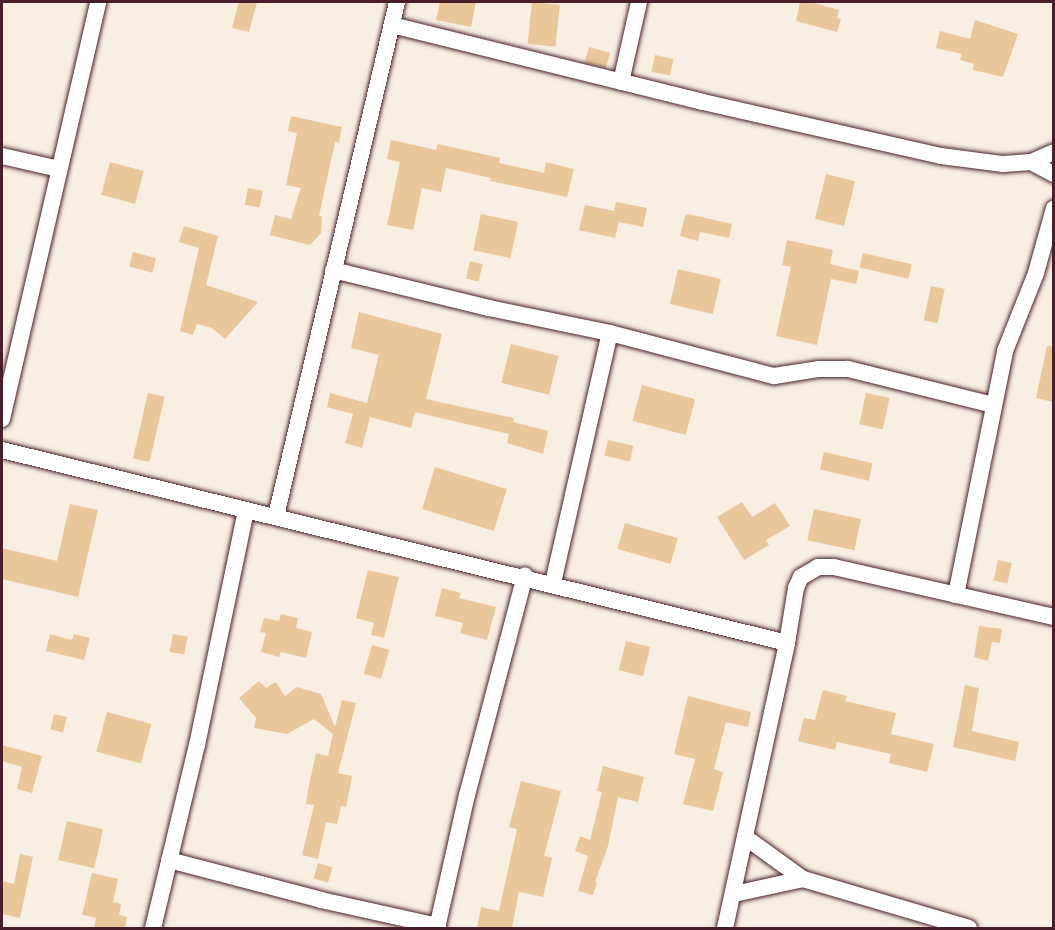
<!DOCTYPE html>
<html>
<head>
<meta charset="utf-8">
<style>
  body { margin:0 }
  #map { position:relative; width:1055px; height:930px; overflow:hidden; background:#f8eee1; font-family:Itim,sans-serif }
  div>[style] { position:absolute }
  .building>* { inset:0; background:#e9c79b; transform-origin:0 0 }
  .roads { filter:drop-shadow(0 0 2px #4a1f2b) drop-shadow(0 0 2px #4a1f2b) }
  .minor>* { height:16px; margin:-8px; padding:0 8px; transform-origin:8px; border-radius:8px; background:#fff }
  span { translate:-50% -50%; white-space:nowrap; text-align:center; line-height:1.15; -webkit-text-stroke:4.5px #fff; paint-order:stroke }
  .frame { position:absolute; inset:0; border:3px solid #4a1f2b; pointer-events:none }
</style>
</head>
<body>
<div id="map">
  <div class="building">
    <div style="clip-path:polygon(239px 2px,257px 2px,249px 32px,232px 28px)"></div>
    <div style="clip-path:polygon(440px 2px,476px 2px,471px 27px,436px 20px)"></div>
    <div style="left:532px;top:2px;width:28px;height:42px;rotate:6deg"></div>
    <div style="clip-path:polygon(800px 2px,811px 2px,839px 10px,837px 18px,841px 19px,837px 32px,796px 21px)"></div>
    <div style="clip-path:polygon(975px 20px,1018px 34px,1003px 77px,973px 70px,974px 64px,960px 60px,962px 54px,936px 48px,940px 31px,970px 39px)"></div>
    <div style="left:589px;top:47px;width:22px;height:16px;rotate:16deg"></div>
    <div style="left:655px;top:55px;width:19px;height:17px;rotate:12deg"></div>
    <div style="clip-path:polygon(291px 116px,342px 127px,339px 143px,335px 142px,319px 216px,322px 216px,321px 233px,310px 245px,270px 235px,275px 215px,291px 219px,301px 188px,286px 185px,297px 133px,288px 131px)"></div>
    <div style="clip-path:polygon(391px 140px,436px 150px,438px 144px,500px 158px,499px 163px,544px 173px,546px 162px,574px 169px,567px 197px,490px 181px,491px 178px,446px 168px,441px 192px,422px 188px,413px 230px,387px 225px,400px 162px,387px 159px)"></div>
    <div style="left:110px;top:162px;width:35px;height:34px;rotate:15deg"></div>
    <div style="left:826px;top:174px;width:30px;height:46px;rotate:14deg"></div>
    <div style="left:248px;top:188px;width:15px;height:17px;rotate:11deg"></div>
    <div style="clip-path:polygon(616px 202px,647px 208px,643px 227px,619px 222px,615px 238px,579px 230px,585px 205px,614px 211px)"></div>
    <div style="left:481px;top:214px;width:38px;height:37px;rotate:12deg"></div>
    <div style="clip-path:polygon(688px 214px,732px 224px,729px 238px,700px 232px,698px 241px,680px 236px,685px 216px)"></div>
    <div style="clip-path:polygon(184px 226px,218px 236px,206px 285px,258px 302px,225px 339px,212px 328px,197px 324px,193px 335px,180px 331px,199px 248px,179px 242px)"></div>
    <div style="clip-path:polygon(787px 240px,833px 250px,830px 264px,859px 271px,856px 284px,831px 279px,817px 345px,776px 336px,791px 267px,782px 265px)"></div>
    <div style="left:133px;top:252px;width:24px;height:15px;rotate:15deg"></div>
    <div style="left:863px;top:253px;width:50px;height:15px;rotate:13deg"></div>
    <div style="left:470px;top:261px;width:13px;height:18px;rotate:13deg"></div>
    <div style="left:678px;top:269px;width:44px;height:36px;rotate:13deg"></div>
    <div style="left:931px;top:286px;width:14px;height:35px;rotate:12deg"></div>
    <div style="clip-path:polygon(359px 312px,442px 334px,426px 399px,514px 418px,513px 422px,548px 431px,543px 454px,507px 443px,509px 434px,415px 412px,411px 428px,370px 417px,362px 448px,345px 443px,353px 414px,327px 407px,330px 393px,367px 403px,379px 355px,351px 348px)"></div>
    <div style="left:511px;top:344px;width:49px;height:40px;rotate:14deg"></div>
    <div style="clip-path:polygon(1047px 346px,1053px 346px,1053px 402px,1036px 398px)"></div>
    <div style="left:642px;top:385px;width:55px;height:37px;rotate:15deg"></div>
    <div style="left:148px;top:393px;width:17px;height:67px;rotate:13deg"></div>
    <div style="left:866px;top:393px;width:24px;height:32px;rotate:12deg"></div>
    <div style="left:608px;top:440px;width:26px;height:16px;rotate:13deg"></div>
    <div style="left:824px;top:452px;width:50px;height:18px;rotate:13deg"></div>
    <div style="left:435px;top:467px;width:75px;height:44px;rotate:17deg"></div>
    <div style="clip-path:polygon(742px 502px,752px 517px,775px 503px,790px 526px,766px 540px,769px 545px,744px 560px,717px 517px)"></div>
    <div style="clip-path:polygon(70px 504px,98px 510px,78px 597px,2px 579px,2px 548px,57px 561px)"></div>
    <div style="left:814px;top:509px;width:48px;height:32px;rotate:12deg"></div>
    <div style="left:625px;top:523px;width:55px;height:27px;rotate:16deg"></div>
    <div style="left:998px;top:560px;width:14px;height:21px;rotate:12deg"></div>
    <div style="clip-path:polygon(368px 570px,399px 577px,384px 638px,371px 635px,374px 623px,356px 618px)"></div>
    <div style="clip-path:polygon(442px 588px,461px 593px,459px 598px,496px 607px,487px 640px,460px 633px,463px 623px,435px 616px)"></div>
    <div style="clip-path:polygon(281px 614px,298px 618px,296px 628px,312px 632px,306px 658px,281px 652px,279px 657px,261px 652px,266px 633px,260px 632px,264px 618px,279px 621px)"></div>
    <div style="clip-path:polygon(979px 626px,1002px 629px,1000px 643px,992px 642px,988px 661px,974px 657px)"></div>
    <div style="clip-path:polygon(50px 634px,72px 640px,74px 634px,90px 638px,84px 660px,46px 651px)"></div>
    <div style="left:173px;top:634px;width:15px;height:18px;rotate:11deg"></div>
    <div style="left:626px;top:641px;width:25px;height:30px;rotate:14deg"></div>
    <div style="left:372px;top:645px;width:18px;height:30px;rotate:16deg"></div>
    <div style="clip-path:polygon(259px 681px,266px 688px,276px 682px,285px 696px,297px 687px,321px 694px,335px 727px,342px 700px,356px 703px,338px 773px,352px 776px,346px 807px,341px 806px,337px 824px,326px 822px,318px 859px,302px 855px,314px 805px,306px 804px,308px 790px,316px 753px,328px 756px,333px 734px,314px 719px,287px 734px,254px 728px,256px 718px,239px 698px)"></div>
    <div style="clip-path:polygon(965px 685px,979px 688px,972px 731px,1019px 742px,1015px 761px,953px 747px)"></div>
    <div style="clip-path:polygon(823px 690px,847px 696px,845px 701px,896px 713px,891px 734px,934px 744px,927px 772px,889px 763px,891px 754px,837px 742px,835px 750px,798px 741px,804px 718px,815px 720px)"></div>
    <div style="clip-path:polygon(688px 696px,751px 712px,748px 727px,726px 722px,714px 769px,723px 772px,713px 811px,683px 804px,695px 759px,674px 754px)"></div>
    <div style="left:107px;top:712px;width:46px;height:41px;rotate:15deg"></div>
    <div style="left:54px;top:714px;width:13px;height:16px;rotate:13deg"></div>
    <div style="clip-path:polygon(2px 745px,42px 756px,32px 793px,17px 789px,22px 767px,2px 761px)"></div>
    <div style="clip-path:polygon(603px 766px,644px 777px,638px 802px,618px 797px,608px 846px,595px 882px,597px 882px,593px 895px,578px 891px,588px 856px,575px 851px,580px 836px,590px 840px,602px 792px,597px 791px)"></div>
    <div style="clip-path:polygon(521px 781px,561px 791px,544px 856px,552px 858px,543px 897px,519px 892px,512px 928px,477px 928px,481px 907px,499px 911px,517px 829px,509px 827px)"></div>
    <div style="left:67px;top:821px;width:37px;height:40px;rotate:13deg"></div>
    <div style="clip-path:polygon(20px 854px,33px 857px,20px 918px,2px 914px,2px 881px,14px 884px)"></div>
    <div style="left:318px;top:863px;width:15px;height:16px;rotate:16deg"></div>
    <div style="clip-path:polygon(92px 873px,118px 879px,113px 902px,121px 904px,119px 915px,127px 917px,125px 928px,94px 927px,96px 918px,82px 915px)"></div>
  </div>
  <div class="roads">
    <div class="minor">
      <div style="left:392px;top:25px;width:320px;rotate:13.9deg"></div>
      <div style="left:703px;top:102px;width:244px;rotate:12.8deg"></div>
      <div style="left:941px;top:156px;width:63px;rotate:7.4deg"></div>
      <div style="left:1003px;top:164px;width:28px;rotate:-4deg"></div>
      <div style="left:1031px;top:162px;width:25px;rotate:-23deg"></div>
      <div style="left:621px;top:82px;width:82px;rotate:-77.3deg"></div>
      <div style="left:2px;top:156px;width:58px;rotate:12.8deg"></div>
      <div style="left:1031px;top:162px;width:26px;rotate:28deg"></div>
      <div style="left:333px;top:270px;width:161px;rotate:13.7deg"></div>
      <div style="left:489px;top:308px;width:124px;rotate:11.7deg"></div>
      <div style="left:610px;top:333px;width:170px;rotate:14.7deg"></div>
      <div style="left:774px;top:376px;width:46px;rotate:-8.8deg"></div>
      <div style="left:819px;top:369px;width:29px"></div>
      <div style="left:848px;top:369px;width:150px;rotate:13.9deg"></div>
      <div style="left:2px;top:419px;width:428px;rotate:-77deg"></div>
      <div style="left:2px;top:450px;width:808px;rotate:13.81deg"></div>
      <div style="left:276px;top:516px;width:528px;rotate:-76.75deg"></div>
      <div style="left:553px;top:583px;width:256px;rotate:-77.2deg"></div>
      <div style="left:956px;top:595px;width:249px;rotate:-78.6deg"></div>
      <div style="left:1005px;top:351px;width:84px;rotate:-68.3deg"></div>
      <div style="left:1036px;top:273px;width:67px;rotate:-74.5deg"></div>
      <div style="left:745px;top:837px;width:72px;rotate:35.9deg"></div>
      <div style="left:169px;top:860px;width:157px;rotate:14.7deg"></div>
      <div style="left:321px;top:900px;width:120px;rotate:12.5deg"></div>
      <div style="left:734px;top:894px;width:71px;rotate:-12.3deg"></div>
      <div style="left:803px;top:879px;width:173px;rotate:16.4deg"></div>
      <div style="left:153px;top:928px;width:188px;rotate:-76.5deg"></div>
      <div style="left:197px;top:745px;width:240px;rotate:-78.2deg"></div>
      <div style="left:437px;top:928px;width:136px;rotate:-77.3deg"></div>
      <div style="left:467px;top:795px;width:227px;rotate:-75.2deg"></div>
      <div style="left:725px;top:928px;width:292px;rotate:-77.7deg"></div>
      <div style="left:787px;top:643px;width:56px;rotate:-80.7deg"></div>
      <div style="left:796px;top:588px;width:12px;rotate:-66deg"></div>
      <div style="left:801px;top:577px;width:20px;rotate:-30deg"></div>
      <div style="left:818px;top:567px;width:16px"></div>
      <div style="left:834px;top:567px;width:226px;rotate:12.8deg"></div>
    </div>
  </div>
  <div class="frame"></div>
</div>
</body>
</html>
